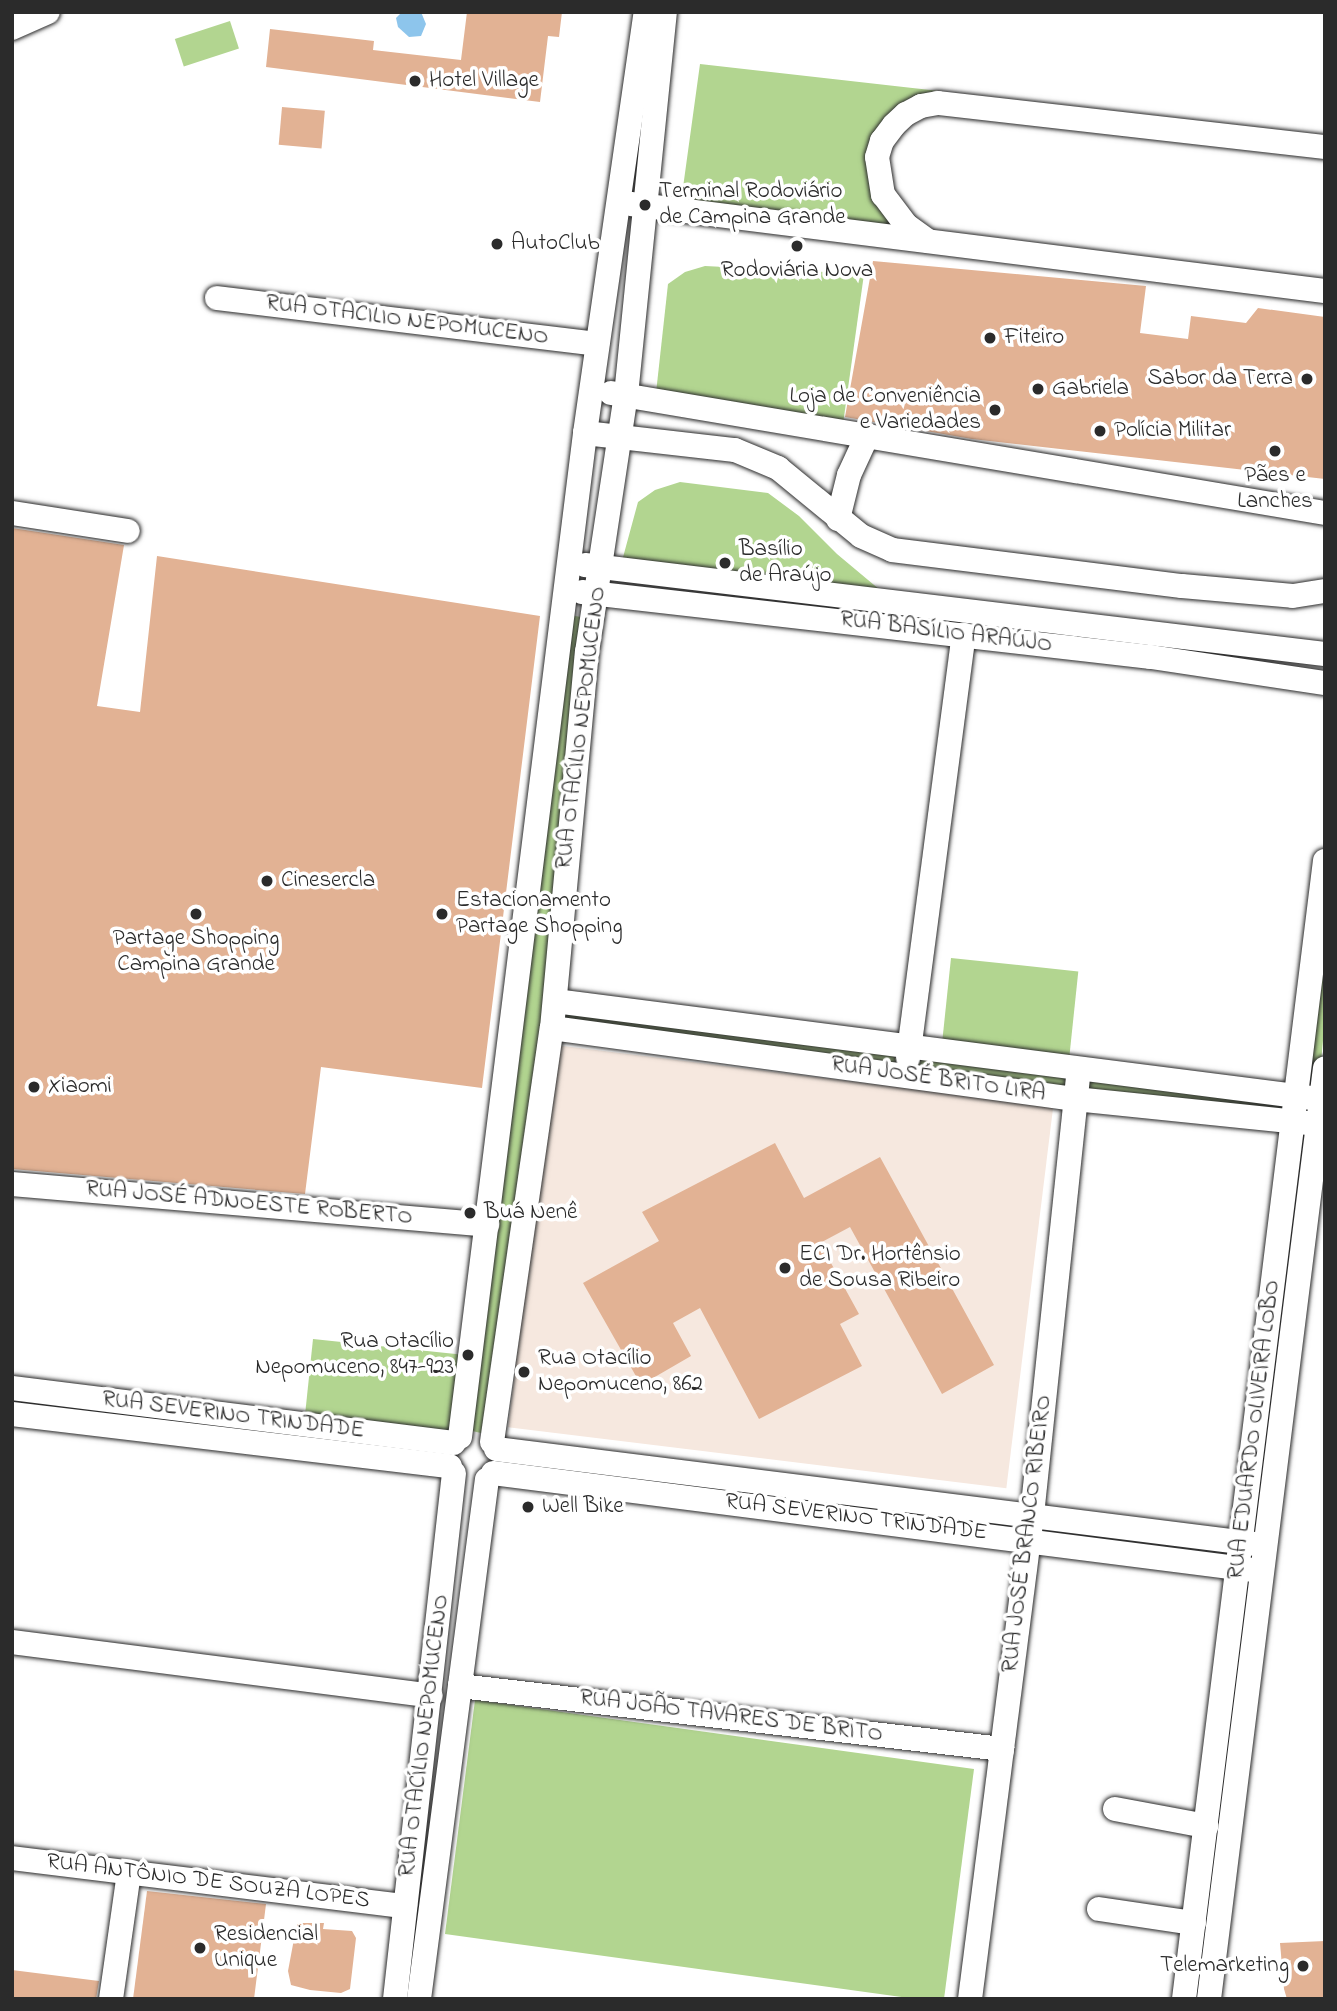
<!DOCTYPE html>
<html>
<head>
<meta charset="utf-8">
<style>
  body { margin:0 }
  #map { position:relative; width:1337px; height:2011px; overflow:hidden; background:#fff; font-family:"Indie Flower",sans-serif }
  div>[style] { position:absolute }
  .built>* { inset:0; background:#f6e8df; transform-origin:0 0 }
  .green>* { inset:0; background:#b2d590; transform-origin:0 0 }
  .water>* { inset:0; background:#8dc5ec }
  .building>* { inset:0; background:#e2b294; transform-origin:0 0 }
  .roads { filter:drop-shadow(0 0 2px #2b2b2b) drop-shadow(0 0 2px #2b2b2b) }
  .minor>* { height:24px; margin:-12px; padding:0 12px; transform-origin:12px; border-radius:12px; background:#fff }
  .dots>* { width:19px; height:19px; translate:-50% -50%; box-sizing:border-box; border:4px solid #fff; border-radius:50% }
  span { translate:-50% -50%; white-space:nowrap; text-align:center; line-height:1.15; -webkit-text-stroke:7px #fff; paint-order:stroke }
  .poi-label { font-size:23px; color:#2b2b2b }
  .left { translate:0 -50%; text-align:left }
  .right { translate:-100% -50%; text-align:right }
  .street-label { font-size:23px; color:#2b2b2b }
  .frame { position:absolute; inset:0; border:14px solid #2b2b2b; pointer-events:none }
</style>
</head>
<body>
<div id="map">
  <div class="built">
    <div style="left:555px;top:1045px;width:502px;height:385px;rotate:7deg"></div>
  </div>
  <div class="green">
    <div style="left:230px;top:21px;width:29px;height:58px;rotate:72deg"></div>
    <div style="clip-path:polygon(700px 64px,939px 91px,899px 110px,874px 143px,905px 234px,681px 202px)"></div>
    <div style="clip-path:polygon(705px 266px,864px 274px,843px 424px,656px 393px,668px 284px,685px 272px)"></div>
    <div style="clip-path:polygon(680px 482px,768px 493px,799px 516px,837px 554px,886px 595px,622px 561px,638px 502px,655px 490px)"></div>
    <div style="clip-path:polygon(569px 615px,587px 618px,540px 1038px,490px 1435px,472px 1431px)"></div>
    <div style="clip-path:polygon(1325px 900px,1325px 1019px,1318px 1094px,1300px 1093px)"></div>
    <div style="left:951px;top:958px;width:128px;height:84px;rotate:6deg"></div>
    <div style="left:556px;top:1004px;width:350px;height:20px;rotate:7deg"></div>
    <div style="left:914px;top:1049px;width:162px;height:22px;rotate:9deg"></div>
    <div style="clip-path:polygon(1083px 1074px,1288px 1098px,1287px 1116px,1082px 1095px)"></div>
    <div style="left:313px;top:1339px;width:153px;height:82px;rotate:6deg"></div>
    <div style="clip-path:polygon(475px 1700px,974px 1769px,944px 1999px,916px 1999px,445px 1934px)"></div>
  </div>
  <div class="water">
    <div style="clip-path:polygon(402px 12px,421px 12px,426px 24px,421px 36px,409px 37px,398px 27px,396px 18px)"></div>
  </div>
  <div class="building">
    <div style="clip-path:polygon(467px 12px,562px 12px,559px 37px,548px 36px,540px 102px,266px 67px,270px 29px,374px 41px,373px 50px,461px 60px)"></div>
    <div style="left:282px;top:107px;width:43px;height:38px;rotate:5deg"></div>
    <div style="clip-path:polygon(873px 261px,1146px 286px,1140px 333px,1188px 339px,1191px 316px,1246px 323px,1258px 308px,1325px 317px,1325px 479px,972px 439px,845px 417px)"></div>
    <div style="clip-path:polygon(12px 528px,124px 545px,97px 706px,140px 712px,157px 556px,540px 616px,482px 1088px,321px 1067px,305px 1194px,12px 1169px)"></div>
    <div style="clip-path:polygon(775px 1143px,804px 1198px,880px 1157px,994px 1365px,942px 1394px,850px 1227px,820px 1243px,859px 1314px,840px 1324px,862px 1366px,759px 1419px,700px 1308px,673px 1323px,691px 1356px,641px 1385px,583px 1283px,659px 1241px,642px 1212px)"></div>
    <div style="clip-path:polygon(147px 1891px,266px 1904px,254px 1999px,133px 1999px)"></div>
    <div style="clip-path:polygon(297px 1923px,324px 1923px,323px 1929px,352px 1931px,356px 1938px,350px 1989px,341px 1993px,310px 1990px,291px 1985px,288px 1971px)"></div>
    <div style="clip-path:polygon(1325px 1941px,1325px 1999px,1287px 1999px,1284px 1989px,1280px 1943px)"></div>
    <div style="clip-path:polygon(12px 1970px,99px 1981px,96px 1999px,12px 1999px)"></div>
  </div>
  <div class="roads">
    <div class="minor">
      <div style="left:12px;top:28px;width:39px;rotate:-24deg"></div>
      <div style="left:631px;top:204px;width:699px;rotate:7.15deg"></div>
      <div style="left:928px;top:241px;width:27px;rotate:-144deg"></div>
      <div style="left:906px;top:225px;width:38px;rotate:-127deg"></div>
      <div style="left:883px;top:195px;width:38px;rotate:-99deg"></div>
      <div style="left:877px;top:157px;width:17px;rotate:-73deg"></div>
      <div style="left:882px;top:141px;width:20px;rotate:-53deg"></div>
      <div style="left:894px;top:125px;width:16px;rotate:-43deg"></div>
      <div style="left:906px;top:114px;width:17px;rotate:-28deg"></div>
      <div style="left:921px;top:106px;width:17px;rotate:-10deg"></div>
      <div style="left:938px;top:103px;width:389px;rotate:6.5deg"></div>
      <div style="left:217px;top:298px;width:383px;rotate:6.9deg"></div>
      <div style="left:611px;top:393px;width:724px;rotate:9.54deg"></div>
      <div style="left:585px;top:433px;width:151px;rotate:6.5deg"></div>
      <div style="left:735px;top:450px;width:47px;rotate:22.7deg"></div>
      <div style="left:778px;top:468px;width:107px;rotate:39.3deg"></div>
      <div style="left:861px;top:536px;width:34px;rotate:24deg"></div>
      <div style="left:892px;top:550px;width:292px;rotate:7.1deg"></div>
      <div style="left:1182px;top:586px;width:111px;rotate:5.1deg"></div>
      <div style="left:1293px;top:596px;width:32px;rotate:-9deg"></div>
      <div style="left:12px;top:513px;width:117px;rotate:8.8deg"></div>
      <div style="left:838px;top:519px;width:45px;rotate:-76deg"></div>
      <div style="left:849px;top:475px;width:43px;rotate:-65.2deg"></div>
      <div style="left:585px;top:565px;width:745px;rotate:6.86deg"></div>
      <div style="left:582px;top:592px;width:573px;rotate:6.52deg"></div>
      <div style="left:1151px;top:657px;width:176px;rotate:8.5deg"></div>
      <div style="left:555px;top:1001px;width:762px;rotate:7.31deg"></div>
      <div style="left:552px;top:1028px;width:528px;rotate:7.73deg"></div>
      <div style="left:1075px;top:1099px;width:235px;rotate:5.9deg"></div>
      <div style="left:908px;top:1058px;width:427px;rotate:-82.5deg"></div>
      <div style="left:12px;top:1184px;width:477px;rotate:4.9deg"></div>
      <div style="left:12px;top:1388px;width:445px;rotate:7.1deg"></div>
      <div style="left:12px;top:1414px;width:441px;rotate:6.8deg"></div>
      <div style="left:460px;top:1437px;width:1012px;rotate:-82.9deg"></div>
      <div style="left:585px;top:433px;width:425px;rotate:-81.8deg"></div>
      <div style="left:492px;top:1442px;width:418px;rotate:-81.8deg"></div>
      <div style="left:552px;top:1028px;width:378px;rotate:-84.7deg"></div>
      <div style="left:587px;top:652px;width:260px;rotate:-81.4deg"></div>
      <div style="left:626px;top:395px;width:385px;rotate:-84.2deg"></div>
      <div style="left:496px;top:1449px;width:766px;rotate:7.13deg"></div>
      <div style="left:493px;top:1473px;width:765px;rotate:7.28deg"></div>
      <div style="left:12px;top:1642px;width:422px;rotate:7.3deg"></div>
      <div style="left:460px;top:1686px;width:546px;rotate:6.63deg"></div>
      <div style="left:1115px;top:1809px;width:93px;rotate:10.6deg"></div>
      <div style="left:12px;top:1858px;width:396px;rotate:7deg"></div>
      <div style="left:1099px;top:1909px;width:96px;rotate:8.4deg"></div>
      <div style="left:111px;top:1999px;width:127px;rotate:-81.9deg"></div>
      <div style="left:395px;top:1999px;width:529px;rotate:-83.6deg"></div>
      <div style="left:419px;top:1999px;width:524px;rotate:-82.55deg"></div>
      <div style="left:970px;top:1999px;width:488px;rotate:-82.7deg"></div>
      <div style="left:1032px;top:1515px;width:448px;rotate:-84deg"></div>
      <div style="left:1184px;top:1999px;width:1147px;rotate:-82.94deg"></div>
      <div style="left:1209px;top:1999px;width:938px;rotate:-82.9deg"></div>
    </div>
  </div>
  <div class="dots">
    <div style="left:415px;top:81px;background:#2b2b2b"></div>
    <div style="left:645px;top:205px;background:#2b2b2b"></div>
    <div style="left:497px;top:244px;background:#2b2b2b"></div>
    <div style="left:797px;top:246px;background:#2b2b2b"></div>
    <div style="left:990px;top:338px;background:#2b2b2b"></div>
    <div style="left:1307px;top:379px;background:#2b2b2b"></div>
    <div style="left:1038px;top:389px;background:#2b2b2b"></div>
    <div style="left:995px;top:410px;background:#2b2b2b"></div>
    <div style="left:1100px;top:431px;background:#2b2b2b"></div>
    <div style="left:1275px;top:451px;background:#2b2b2b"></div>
    <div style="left:725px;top:563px;background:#2b2b2b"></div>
    <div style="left:267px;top:881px;background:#2b2b2b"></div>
    <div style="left:196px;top:914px;background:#2b2b2b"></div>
    <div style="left:442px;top:914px;background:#2b2b2b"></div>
    <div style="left:34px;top:1087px;background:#2b2b2b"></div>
    <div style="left:470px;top:1213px;background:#2b2b2b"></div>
    <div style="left:785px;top:1268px;background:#2b2b2b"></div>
    <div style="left:468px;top:1355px;background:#2b2b2b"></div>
    <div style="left:524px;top:1372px;background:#2b2b2b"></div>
    <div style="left:528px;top:1507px;background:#2b2b2b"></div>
    <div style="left:200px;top:1948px;background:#2b2b2b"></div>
    <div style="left:1303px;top:1966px;background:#2b2b2b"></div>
  </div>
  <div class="poi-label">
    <span class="left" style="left:429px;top:81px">Hotel Village</span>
    <span class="left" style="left:659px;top:205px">Terminal Rodoviário<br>de Campina Grande</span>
    <span class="left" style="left:511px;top:244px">AutoClub</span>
    <span style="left:797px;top:271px">Rodoviária Nova</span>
    <span class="left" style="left:1004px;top:338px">Fiteiro</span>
    <span class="right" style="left:1293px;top:379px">Sabor da Terra</span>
    <span class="left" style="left:1052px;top:389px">Gabriela</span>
    <span class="right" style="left:981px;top:410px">Loja de Conveniência<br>e Variedades</span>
    <span class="left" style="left:1114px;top:431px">Polícia Militar</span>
    <span style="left:1275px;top:489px">Pães e<br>Lanches</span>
    <span class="left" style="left:739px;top:563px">Basílio<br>de Araújo</span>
    <span class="left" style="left:281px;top:881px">Cinesercla</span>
    <span class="left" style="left:456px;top:914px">Estacionamento<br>Partage Shopping</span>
    <span style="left:196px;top:952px">Partage Shopping<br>Campina Grande</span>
    <span class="left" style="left:48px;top:1087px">Xiaomi</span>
    <span class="left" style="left:484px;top:1213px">Buá Nenê</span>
    <span class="left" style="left:799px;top:1268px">ECI Dr. Hortênsio<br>de Sousa Ribeiro</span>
    <span class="right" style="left:454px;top:1355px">Rua Otacílio<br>Nepomuceno, 847-923</span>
    <span class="left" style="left:538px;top:1372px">Rua Otacílio<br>Nepomuceno, 862</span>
    <span class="left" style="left:542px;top:1507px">Well Bike</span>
    <span class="left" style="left:214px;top:1948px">Residencial<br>Unique</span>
    <span class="right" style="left:1289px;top:1966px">Telemarketing</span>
  </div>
  <div class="street-label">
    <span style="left:407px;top:321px;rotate:7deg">RUA OTACILIO NEPOMUCENO</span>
    <span style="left:946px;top:633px;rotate:7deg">RUA BASÍLIO ARAÚJO</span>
    <span style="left:582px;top:728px;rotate:-83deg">RUA OTACÍLIO NEPOMUCENO</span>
    <span style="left:938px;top:1080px;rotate:8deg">RUA JOSÉ BRITO LIRA</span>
    <span style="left:249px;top:1204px;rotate:5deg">RUA JOSÉ ADNOESTE ROBERTO</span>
    <span style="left:233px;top:1416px;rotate:7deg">RUA SEVERINO TRINDADE</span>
    <span style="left:1255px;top:1430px;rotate:-83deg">RUA EDUARDO OLIVEIRA LOBO</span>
    <span style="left:856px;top:1518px;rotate:7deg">RUA SEVERINO TRINDADE</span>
    <span style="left:1028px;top:1534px;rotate:-83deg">RUA JOSÉ BRANCO RIBEIRO</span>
    <span style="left:731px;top:1717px;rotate:7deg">RUA JOÃO TAVARES DE BRITO</span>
    <span style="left:425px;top:1736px;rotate:-83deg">RUA OTACÍLIO NEPOMUCENO</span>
    <span style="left:208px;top:1882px;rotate:7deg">RUA ANTÔNIO DE SOUZA LOPES</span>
  </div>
  <div class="frame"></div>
</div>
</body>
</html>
